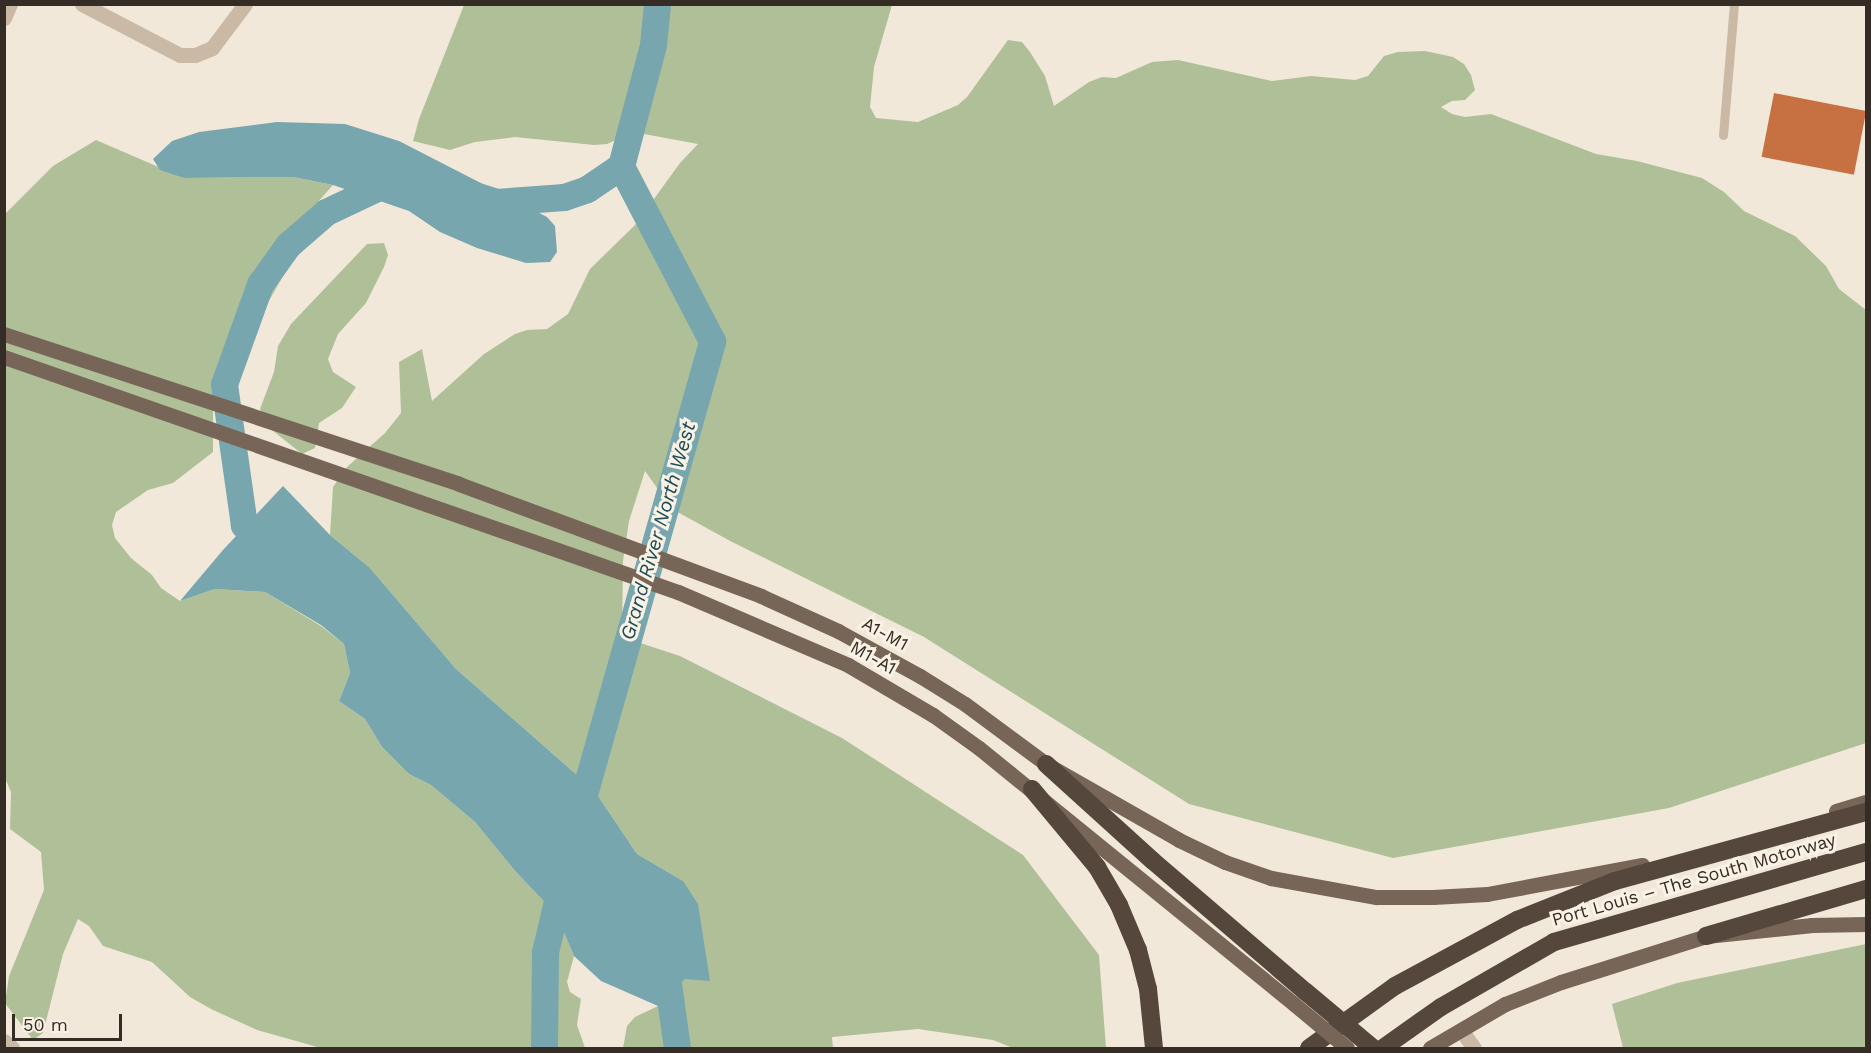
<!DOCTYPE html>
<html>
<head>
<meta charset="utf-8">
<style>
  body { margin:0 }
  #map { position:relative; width:1871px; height:1053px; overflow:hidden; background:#f1e8d9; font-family:"Work Sans",sans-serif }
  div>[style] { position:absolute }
  .green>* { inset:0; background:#afc099 }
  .water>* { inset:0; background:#77a6af }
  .river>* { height:27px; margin:-13.5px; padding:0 13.5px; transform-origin:13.5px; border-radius:13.5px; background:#77a6af }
  .building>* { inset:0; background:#c77041; transform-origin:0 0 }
  .lane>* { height:9px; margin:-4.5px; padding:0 4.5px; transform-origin:4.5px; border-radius:4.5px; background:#c9b9a5 }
  .street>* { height:15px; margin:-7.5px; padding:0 7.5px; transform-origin:7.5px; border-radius:7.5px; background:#c9b9a5 }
  .primary>* { height:15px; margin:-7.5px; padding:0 7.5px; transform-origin:7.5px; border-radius:7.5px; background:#776557 }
  .highway>* { height:18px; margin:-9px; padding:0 9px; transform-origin:9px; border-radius:9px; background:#56473d }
  .primary-bridge>* { height:15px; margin:-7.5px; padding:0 7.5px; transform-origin:7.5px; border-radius:7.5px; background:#776557 }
  .highway-bridge>* { height:18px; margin:-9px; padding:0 9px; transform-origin:9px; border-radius:9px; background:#56473d }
  span { translate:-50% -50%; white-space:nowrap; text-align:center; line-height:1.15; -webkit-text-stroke:6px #f9f2e5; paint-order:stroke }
  .street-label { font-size:18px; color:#352c26 }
  .water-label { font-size:20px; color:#1b4c57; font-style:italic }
  .frame { position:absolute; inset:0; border:6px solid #352c26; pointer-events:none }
  .scale { position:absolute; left:12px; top:1014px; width:110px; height:27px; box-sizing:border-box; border:3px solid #352c26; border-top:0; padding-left:8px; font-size:18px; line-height:21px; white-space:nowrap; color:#352c26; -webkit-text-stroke:4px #f9f2e5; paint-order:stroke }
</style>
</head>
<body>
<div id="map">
  <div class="green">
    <div style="clip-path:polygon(464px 5px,892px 5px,874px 67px,870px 107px,876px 118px,918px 122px,958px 105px,967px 97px,1008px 40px,1022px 42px,1030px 52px,1045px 76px,1054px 106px,1089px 82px,1102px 77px,1116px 78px,1152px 62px,1178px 60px,1272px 81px,1311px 76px,1355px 80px,1368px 76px,1384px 56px,1398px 52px,1425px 51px,1453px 57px,1464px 64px,1471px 75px,1475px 90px,1465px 100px,1452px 101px,1441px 107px,1452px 114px,1465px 117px,1491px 114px,1596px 154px,1637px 161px,1702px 178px,1724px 192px,1744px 211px,1795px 236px,1826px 266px,1839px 289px,1866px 310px,1866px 743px,1669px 808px,1393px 858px,1189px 804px,924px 637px,732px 542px,672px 509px,645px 471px,629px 521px,623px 561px,622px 637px,680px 656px,842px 738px,1023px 855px,1099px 955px,1106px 1048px,1013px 1048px,993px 1040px,918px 1029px,832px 1037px,833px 1048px,623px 1048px,627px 1026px,635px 1017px,658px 1006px,685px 978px,683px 881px,637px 854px,594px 790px,456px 669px,370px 568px,330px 535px,333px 487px,347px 467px,385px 433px,401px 413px,399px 362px,422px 349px,432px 401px,484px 354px,515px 334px,527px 330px,547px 329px,568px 314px,590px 269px,635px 225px,680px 163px,698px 144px,633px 132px,607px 144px,594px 145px,515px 137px,475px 142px,450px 150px,413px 141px,419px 119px)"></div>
    <div style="clip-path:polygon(96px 140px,184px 178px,293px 177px,333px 185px,310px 211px,286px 271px,258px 320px,223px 364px,213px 401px,213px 452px,173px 483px,148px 490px,116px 512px,112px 525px,115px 538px,131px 558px,152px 575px,161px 588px,180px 601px,215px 589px,265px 592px,321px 626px,344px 644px,350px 673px,339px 701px,365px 719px,382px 747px,409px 774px,431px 785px,475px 822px,516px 872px,556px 914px,574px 956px,567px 982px,570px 992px,581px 999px,577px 1025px,585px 1048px,321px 1048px,257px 1030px,211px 1009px,190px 997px,152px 962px,103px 946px,89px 926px,78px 919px,63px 954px,43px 1033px,33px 1040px,5px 1003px,9px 976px,44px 890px,41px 852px,10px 829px,11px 792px,5px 778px,5px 214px,53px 166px)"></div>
    <div style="clip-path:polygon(384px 243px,388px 255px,384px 267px,366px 303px,338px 334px,328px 359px,333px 372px,356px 387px,342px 408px,319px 423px,315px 448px,302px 454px,272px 430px,260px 409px,274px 372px,278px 346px,291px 324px,367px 244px)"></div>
    <div style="clip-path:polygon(1866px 944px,1866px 1048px,1623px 1048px,1612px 1004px,1677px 983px)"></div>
  </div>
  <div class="water">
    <div style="clip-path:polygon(277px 122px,345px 124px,399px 141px,547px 217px,555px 226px,557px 252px,550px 262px,526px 263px,477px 248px,440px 232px,409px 211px,333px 185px,293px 177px,184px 178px,160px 170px,153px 159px,172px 141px,199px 132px)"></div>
    <div style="clip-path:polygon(283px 486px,330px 535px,370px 568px,456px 669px,594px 790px,637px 854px,683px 881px,698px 904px,710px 981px,685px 979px,658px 1006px,601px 981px,574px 956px,556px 914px,516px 872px,475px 822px,431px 785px,409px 774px,382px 747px,365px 719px,339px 701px,350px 673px,344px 644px,321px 625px,265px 592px,215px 589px,180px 601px,223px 550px)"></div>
  </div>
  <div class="river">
    <div style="left:478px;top:196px;width:19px;rotate:18deg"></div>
    <div style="left:496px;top:202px;width:68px;rotate:-4.2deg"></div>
    <div style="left:564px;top:197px;width:24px;rotate:-19deg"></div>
    <div style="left:587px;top:189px;width:41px;rotate:-34.1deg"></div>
    <div style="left:272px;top:550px;width:38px;rotate:-138deg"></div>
    <div style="left:244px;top:525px;width:142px;rotate:-98.1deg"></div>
    <div style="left:224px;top:384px;width:106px;rotate:-70.2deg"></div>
    <div style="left:260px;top:284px;width:48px;rotate:-54.3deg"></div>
    <div style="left:288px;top:245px;width:50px;rotate:-41deg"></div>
    <div style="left:326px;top:212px;width:59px;rotate:-25.3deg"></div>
    <div style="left:379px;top:187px;width:16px;rotate:-14deg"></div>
    <div style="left:577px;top:819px;width:497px;rotate:-74.2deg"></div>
    <div style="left:712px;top:341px;width:197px;rotate:-117.5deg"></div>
    <div style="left:621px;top:166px;width:125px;rotate:-75.2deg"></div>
    <div style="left:653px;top:45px;width:41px;rotate:-84.4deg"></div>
    <div style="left:662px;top:959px;width:11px;rotate:68deg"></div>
    <div style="left:666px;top:969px;width:80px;rotate:82.1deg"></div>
    <div style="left:544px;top:1048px;width:96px;rotate:-89.4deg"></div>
    <div style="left:545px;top:952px;width:78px;rotate:-76.7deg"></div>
  </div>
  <div class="building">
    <div style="left:1774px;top:93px;width:94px;height:65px;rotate:11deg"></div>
  </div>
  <div class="lane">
    <div style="left:1723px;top:135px;width:131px;rotate:-85.2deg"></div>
  </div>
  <div class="street">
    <div style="left:82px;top:4px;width:110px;rotate:27.5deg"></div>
    <div style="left:180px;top:55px;width:15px"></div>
    <div style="left:195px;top:55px;width:18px;rotate:-22deg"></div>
    <div style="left:212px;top:48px;width:55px;rotate:-53.1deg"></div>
    <div style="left:4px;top:18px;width:15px;rotate:-67deg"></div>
    <div style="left:1461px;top:1030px;width:22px;rotate:54deg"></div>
    <div style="left:4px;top:1041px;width:11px;rotate:41deg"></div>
  </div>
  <div class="primary">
    <div style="left:4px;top:334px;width:479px;rotate:18.2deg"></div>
    <div style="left:459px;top:484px;width:322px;rotate:20.3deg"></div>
    <div style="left:761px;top:596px;width:85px;rotate:24.4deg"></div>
    <div style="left:838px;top:631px;width:94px;rotate:28.8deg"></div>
    <div style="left:920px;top:676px;width:53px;rotate:31.9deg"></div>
    <div style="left:965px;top:704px;width:101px;rotate:36.5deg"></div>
    <div style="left:1046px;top:764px;width:153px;rotate:29.7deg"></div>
    <div style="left:1179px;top:840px;width:51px;rotate:25.6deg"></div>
    <div style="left:1225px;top:862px;width:49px;rotate:19.2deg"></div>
    <div style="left:1271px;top:878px;width:107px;rotate:10.3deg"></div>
    <div style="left:1376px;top:897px;width:57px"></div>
    <div style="left:1433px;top:897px;width:54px;rotate:-3.2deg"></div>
    <div style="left:1487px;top:894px;width:158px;rotate:-10.6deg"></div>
    <div style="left:4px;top:357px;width:714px;rotate:19.22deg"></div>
    <div style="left:678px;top:592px;width:185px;rotate:23.2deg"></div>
    <div style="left:848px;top:665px;width:99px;rotate:30.5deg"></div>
    <div style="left:933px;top:715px;width:57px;rotate:35.7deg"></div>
    <div style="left:979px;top:748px;width:406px;rotate:39.1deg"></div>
    <div style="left:1836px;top:811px;width:31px;rotate:-17deg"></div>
    <div style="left:1430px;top:1048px;width:87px;rotate:-30.4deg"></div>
    <div style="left:1505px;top:1004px;width:60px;rotate:-21.4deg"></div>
    <div style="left:1561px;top:982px;width:152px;rotate:-17.6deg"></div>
    <div style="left:1706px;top:936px;width:107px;rotate:-5.9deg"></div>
    <div style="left:1812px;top:925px;width:54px;rotate:-1.1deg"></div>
  </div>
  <div class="highway">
    <div style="left:1046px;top:764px;width:144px;rotate:42.2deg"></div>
    <div style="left:1153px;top:861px;width:201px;rotate:40.6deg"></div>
    <div style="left:1032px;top:789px;width:102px;rotate:50.2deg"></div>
    <div style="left:1097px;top:867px;width:44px;rotate:59.9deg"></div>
    <div style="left:1119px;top:905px;width:49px;rotate:67.1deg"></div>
    <div style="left:1138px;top:950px;width:40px;rotate:75.6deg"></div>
    <div style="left:1148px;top:989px;width:59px;rotate:84.2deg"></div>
    <div style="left:1706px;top:936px;width:167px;rotate:-16.4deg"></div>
    <div style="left:1309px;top:1048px;width:106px;rotate:-35.8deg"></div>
    <div style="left:1395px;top:986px;width:139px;rotate:-28.4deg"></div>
    <div style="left:1517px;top:920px;width:105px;rotate:-21.7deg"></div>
    <div style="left:1615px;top:881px;width:260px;rotate:-15.4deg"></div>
    <div style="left:1383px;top:1048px;width:71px;rotate:-35.3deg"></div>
    <div style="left:1441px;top:1007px;width:130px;rotate:-29.9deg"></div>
    <div style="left:1554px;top:942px;width:325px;rotate:-16.1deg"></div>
  </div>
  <div class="primary-bridge">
    <div style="left:1294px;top:1004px;width:69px;rotate:39.7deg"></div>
  </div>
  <div class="highway-bridge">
    <div style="left:1306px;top:992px;width:87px;rotate:39.9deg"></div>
  </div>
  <div class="street-label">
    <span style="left:885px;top:634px;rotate:29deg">A1-M1</span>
    <span style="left:873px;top:658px;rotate:29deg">M1-A1</span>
    <span style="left:1694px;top:880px;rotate:-16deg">Port Louis – The South Motorway</span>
  </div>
  <div class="water-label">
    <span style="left:658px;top:531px;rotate:-74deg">Grand River North West</span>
  </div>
  <div class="frame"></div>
  <div class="scale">50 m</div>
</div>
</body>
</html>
